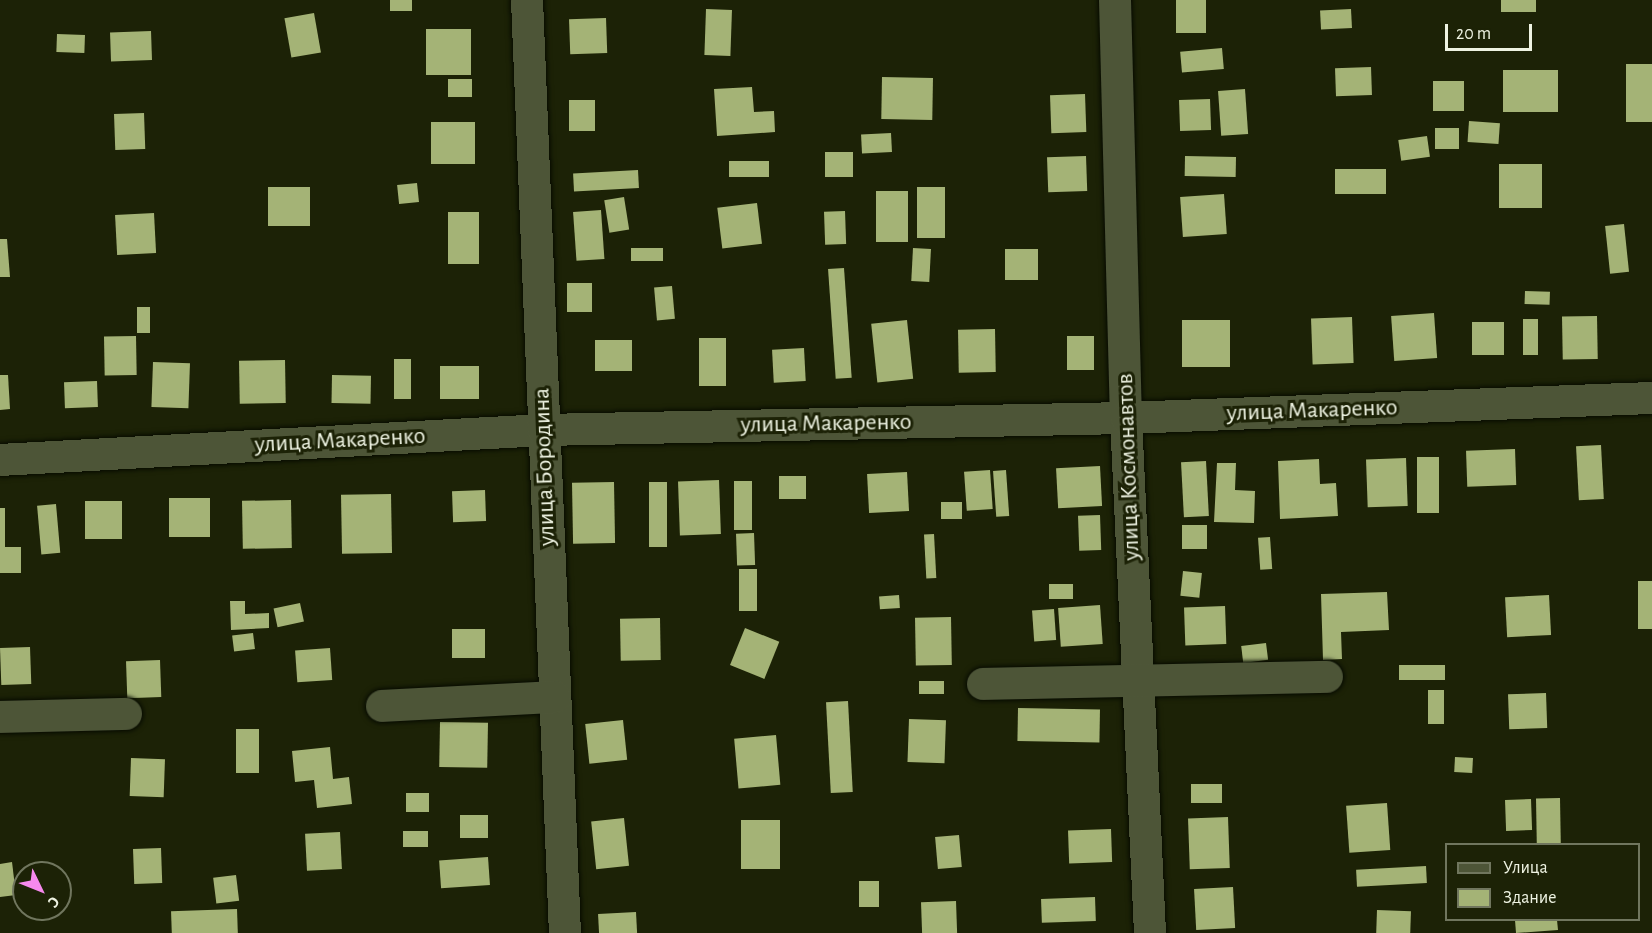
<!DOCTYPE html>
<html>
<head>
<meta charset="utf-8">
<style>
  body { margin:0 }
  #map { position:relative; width:1652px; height:933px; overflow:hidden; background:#1c2206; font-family:"Alegreya Sans",sans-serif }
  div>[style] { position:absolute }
  .building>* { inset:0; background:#a4b376; transform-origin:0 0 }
  .roads { filter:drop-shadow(0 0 2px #070b00) drop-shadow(0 0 2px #070b00) }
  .minor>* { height:32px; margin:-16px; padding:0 16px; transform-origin:16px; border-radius:16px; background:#4d5537 }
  span { translate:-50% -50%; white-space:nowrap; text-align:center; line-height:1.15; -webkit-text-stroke:6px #1c2206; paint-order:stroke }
  .street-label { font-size:24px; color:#eef3e2 }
  .legend { position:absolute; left:1445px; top:843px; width:195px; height:78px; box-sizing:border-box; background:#1c2206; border:2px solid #70765e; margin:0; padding:8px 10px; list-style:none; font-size:18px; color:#eef3e2 }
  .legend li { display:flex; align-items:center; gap:12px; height:30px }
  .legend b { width:30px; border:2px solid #70765e }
  .north { position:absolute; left:12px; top:861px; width:60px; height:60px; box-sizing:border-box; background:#1c2206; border:2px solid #70765e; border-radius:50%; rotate:133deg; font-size:16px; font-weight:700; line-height:24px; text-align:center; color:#eef3e2 }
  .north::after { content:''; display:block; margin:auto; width:21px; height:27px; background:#f689ed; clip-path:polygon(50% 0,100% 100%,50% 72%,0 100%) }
  .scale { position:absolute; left:1445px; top:24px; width:87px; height:27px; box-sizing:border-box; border:3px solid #eef3e2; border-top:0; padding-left:8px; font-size:18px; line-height:21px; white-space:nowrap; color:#eef3e2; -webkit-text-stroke:4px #1c2206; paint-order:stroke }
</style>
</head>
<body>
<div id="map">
  <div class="building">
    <div style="left:390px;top:0;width:22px;height:11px"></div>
    <div style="left:1176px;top:0;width:30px;height:33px"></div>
    <div style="left:1501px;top:0;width:35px;height:12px"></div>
    <div style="left:706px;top:9px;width:26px;height:46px;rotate:2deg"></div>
    <div style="left:1351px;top:9px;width:19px;height:31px;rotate:87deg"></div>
    <div style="left:314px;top:13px;width:40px;height:30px;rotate:80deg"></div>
    <div style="left:606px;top:18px;width:35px;height:37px;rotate:88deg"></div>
    <div style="left:426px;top:29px;width:45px;height:46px"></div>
    <div style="left:151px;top:31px;width:29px;height:41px;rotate:88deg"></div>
    <div style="left:57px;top:34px;width:28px;height:18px;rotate:2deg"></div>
    <div style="left:1222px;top:48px;width:21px;height:42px;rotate:85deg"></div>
    <div style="left:1652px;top:64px;width:58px;height:26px;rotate:90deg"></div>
    <div style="left:1371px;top:67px;width:28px;height:36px;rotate:88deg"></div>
    <div style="left:1503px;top:70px;width:55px;height:42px"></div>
    <div style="left:882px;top:77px;width:51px;height:42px;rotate:1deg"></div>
    <div style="left:448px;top:79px;width:24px;height:18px"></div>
    <div style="left:1433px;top:81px;width:31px;height:30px"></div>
    <div style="clip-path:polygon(752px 87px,754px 112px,774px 111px,775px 132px,717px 136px,714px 89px)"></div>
    <div style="left:1245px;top:89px;width:45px;height:27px;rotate:86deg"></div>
    <div style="left:1085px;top:94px;width:38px;height:35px;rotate:88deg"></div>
    <div style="left:1210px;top:99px;width:31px;height:31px;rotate:88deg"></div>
    <div style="left:595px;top:100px;width:31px;height:26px;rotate:90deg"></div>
    <div style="left:144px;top:113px;width:36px;height:30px;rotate:88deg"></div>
    <div style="left:1469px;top:121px;width:31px;height:21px;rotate:4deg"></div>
    <div style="left:431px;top:122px;width:44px;height:42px"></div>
    <div style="left:1435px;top:128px;width:24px;height:21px"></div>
    <div style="left:891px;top:133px;width:19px;height:30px;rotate:87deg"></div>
    <div style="left:1427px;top:136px;width:21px;height:29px;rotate:82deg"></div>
    <div style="left:825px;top:152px;width:28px;height:25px"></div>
    <div style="left:1086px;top:156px;width:35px;height:39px;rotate:88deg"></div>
    <div style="left:1185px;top:156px;width:51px;height:20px;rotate:1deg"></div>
    <div style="left:769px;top:161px;width:16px;height:40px;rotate:90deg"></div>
    <div style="left:1499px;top:164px;width:43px;height:44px"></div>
    <div style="left:1386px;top:169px;width:25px;height:51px;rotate:90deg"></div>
    <div style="left:638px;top:170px;width:18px;height:65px;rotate:87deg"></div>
    <div style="left:417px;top:183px;width:19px;height:20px;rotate:84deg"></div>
    <div style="left:268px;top:187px;width:42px;height:39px"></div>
    <div style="left:917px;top:187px;width:28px;height:51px"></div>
    <div style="left:876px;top:191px;width:32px;height:51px"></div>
    <div style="left:1224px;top:194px;width:40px;height:44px;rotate:86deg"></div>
    <div style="left:624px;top:197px;width:33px;height:20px;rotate:81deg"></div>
    <div style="left:757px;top:203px;width:41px;height:40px;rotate:83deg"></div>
    <div style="left:601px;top:210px;width:49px;height:28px;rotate:86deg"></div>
    <div style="left:845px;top:211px;width:33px;height:21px;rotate:88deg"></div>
    <div style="left:448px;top:212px;width:31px;height:52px"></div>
    <div style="left:154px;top:213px;width:40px;height:39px;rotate:87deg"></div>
    <div style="left:1624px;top:224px;width:48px;height:19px;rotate:84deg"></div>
    <div style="clip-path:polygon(0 239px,7px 239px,10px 277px,0 277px)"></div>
    <div style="left:631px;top:248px;width:32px;height:13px"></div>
    <div style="left:913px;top:248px;width:18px;height:33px;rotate:3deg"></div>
    <div style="left:1005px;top:249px;width:33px;height:31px"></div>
    <div style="left:844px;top:268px;width:110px;height:16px;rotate:86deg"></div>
    <div style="left:567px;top:283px;width:25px;height:29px"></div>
    <div style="left:672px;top:286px;width:33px;height:18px;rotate:85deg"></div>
    <div style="left:1525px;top:291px;width:25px;height:13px;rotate:2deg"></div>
    <div style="left:137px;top:307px;width:13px;height:26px"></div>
    <div style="left:1434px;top:313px;width:45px;height:43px;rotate:86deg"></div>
    <div style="left:1597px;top:316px;width:43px;height:35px;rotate:89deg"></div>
    <div style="left:1352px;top:317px;width:46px;height:41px;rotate:88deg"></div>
    <div style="left:1538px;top:319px;width:36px;height:15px;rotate:90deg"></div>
    <div style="left:907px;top:320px;width:59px;height:36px;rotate:84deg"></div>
    <div style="left:1182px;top:320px;width:48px;height:47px"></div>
    <div style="left:1472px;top:322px;width:32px;height:33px"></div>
    <div style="left:995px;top:329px;width:43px;height:37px;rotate:89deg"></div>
    <div style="left:136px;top:336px;width:39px;height:32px;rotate:89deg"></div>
    <div style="left:1067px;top:336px;width:27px;height:34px"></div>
    <div style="left:699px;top:338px;width:27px;height:48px"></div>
    <div style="left:595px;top:340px;width:37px;height:31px"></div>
    <div style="left:804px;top:348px;width:33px;height:32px;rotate:87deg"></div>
    <div style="left:394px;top:359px;width:17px;height:40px"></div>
    <div style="left:285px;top:360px;width:43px;height:46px;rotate:89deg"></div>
    <div style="left:153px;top:362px;width:37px;height:45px;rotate:2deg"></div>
    <div style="left:440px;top:366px;width:39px;height:33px"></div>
    <div style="clip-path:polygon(0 375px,8px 375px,10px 409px,0 410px)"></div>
    <div style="left:332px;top:375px;width:39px;height:28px;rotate:1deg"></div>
    <div style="left:97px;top:381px;width:26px;height:33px;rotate:88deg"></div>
    <div style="left:1601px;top:445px;width:54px;height:25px;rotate:87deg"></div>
    <div style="left:1515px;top:449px;width:36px;height:49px;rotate:88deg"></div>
    <div style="left:1417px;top:457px;width:22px;height:56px"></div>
    <div style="left:1406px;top:458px;width:48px;height:40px;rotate:88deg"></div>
    <div style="clip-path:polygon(1319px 459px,1320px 484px,1336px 483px,1338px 516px,1280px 519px,1278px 461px)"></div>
    <div style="left:1206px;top:461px;width:55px;height:25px;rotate:87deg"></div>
    <div style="clip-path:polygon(1217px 463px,1236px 463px,1235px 490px,1255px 491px,1254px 523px,1214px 522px)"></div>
    <div style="left:1100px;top:466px;width:40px;height:44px;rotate:87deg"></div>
    <div style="left:990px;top:470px;width:39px;height:26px;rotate:86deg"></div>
    <div style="left:1006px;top:470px;width:46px;height:13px;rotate:86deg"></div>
    <div style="left:907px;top:472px;width:39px;height:40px;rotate:87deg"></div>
    <div style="left:806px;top:476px;width:23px;height:27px;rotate:90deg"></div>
    <div style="left:719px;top:480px;width:54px;height:41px;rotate:88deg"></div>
    <div style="left:734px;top:481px;width:18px;height:49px"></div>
    <div style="left:614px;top:482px;width:61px;height:42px;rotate:89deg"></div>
    <div style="left:649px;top:482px;width:18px;height:65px"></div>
    <div style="left:485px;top:490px;width:31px;height:33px;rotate:88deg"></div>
    <div style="left:391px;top:494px;width:59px;height:50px;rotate:89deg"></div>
    <div style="left:169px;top:498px;width:41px;height:39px"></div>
    <div style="left:291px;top:500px;width:48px;height:49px;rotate:89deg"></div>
    <div style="left:85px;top:501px;width:37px;height:38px"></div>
    <div style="left:941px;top:502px;width:21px;height:17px"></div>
    <div style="left:56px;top:504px;width:49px;height:19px;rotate:85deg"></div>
    <div style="clip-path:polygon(0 508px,5px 508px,5px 547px,21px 547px,21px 573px,0 573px)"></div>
    <div style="left:1100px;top:515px;width:35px;height:22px;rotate:88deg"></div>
    <div style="left:1182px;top:525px;width:25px;height:24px"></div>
    <div style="left:754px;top:533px;width:32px;height:18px;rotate:88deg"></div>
    <div style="left:934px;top:534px;width:44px;height:10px;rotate:87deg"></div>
    <div style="left:1270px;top:537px;width:32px;height:12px;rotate:86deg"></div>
    <div style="left:739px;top:569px;width:18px;height:42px"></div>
    <div style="left:1183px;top:571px;width:19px;height:25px;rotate:6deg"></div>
    <div style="left:1652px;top:581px;width:48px;height:14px;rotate:90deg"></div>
    <div style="left:1049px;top:584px;width:24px;height:15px"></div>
    <div style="clip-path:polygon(1387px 592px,1389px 630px,1341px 632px,1342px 659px,1323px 660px,1321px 594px)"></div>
    <div style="left:899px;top:595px;width:13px;height:20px;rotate:86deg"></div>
    <div style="left:1549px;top:595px;width:40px;height:44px;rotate:87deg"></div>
    <div style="clip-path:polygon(230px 601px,245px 601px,245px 614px,269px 613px,269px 628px,231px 630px)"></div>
    <div style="left:300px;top:603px;width:19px;height:27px;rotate:78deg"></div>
    <div style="left:1100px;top:605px;width:39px;height:42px;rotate:86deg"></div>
    <div style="left:1225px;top:606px;width:38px;height:41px;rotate:88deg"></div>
    <div style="left:1054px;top:609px;width:31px;height:22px;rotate:86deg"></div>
    <div style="left:951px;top:617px;width:48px;height:36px;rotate:89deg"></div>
    <div style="left:660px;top:618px;width:42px;height:40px;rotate:89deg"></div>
    <div style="left:745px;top:628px;width:37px;height:40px;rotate:22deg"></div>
    <div style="left:485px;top:629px;width:29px;height:33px;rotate:90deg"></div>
    <div style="left:253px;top:633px;width:16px;height:21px;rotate:83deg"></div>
    <div style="left:1266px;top:643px;width:17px;height:25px;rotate:83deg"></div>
    <div style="left:30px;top:647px;width:37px;height:30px;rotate:88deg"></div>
    <div style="left:330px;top:648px;width:32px;height:35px;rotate:86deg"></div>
    <div style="left:160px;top:660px;width:37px;height:34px;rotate:88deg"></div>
    <div style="left:1445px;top:665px;width:15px;height:46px;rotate:90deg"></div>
    <div style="left:919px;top:681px;width:25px;height:13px"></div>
    <div style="left:1428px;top:690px;width:16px;height:34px"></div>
    <div style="left:1546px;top:693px;width:35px;height:38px;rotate:88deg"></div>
    <div style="left:848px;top:701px;width:91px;height:22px;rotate:87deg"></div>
    <div style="left:1018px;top:708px;width:82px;height:33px;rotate:1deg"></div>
    <div style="left:909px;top:719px;width:37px;height:43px;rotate:2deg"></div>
    <div style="left:623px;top:720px;width:40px;height:38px;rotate:84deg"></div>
    <div style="left:440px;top:722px;width:48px;height:45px;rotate:1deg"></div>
    <div style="left:236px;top:729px;width:23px;height:44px"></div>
    <div style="left:776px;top:735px;width:50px;height:42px;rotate:85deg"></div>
    <div style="clip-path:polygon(330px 747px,333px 779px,349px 777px,352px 804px,317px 808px,314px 780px,295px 782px,292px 751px)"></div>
    <div style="left:1455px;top:757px;width:18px;height:15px;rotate:3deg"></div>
    <div style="left:131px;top:758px;width:34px;height:38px;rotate:2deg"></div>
    <div style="left:1191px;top:784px;width:31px;height:19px"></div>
    <div style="left:429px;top:793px;width:19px;height:23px;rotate:90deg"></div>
    <div style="left:1560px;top:798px;width:46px;height:24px;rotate:89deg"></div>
    <div style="left:1531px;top:799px;width:31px;height:26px;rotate:88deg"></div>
    <div style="left:1387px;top:803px;width:47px;height:41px;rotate:86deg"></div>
    <div style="left:488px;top:815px;width:23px;height:28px;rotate:90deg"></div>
    <div style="left:1228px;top:817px;width:51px;height:40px;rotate:88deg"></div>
    <div style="left:624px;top:818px;width:48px;height:33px;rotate:84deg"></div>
    <div style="left:741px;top:820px;width:39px;height:49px"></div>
    <div style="left:1111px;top:829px;width:33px;height:43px;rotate:88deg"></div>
    <div style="left:403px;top:831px;width:25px;height:16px"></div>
    <div style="left:340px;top:832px;width:37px;height:35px;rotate:87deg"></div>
    <div style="left:959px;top:835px;width:32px;height:24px;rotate:85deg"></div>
    <div style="left:161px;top:848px;width:35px;height:28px;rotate:88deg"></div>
    <div style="left:488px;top:857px;width:28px;height:49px;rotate:86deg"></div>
    <div style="clip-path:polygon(12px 862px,16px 895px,0 897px,0 864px)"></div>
    <div style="left:1426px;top:866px;width:17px;height:70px;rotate:87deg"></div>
    <div style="left:236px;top:875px;width:26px;height:23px;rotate:83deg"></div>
    <div style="left:859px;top:881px;width:20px;height:26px"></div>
    <div style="left:1233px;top:887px;width:41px;height:39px;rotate:87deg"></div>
    <div style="left:1095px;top:897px;width:24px;height:54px;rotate:88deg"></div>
    <div style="left:956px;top:901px;width:32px;height:35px;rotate:88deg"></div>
    <div style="left:237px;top:909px;width:24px;height:66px;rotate:88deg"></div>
    <div style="left:1377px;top:910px;width:34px;height:23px;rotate:2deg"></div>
    <div style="left:636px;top:912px;width:21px;height:38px;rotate:87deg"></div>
    <div style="clip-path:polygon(1515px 920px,1557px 920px,1558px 930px,1516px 933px)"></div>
  </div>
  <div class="roads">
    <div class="minor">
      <div style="left:527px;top:0;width:934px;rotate:87.67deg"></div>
      <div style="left:1115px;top:0;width:418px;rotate:88.5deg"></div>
      <div style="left:1126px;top:418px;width:516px;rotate:87.33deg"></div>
      <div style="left:0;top:460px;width:544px;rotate:-3.16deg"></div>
      <div style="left:543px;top:430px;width:583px;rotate:-1.18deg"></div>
      <div style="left:1126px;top:418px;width:526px;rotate:-2.18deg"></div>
      <div style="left:983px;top:684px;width:344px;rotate:-1.2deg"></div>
      <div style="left:382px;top:706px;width:173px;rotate:-3deg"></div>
      <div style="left:0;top:717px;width:126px;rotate:-1.4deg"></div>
    </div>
  </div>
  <div class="street-label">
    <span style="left:1312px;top:411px;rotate:-2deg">улица Макаренко</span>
    <span style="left:826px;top:424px;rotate:-1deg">улица Макаренко</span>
    <span style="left:340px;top:441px;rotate:-3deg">улица Макаренко</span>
    <span style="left:545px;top:467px;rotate:-92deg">улица Бородина</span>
    <span style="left:1129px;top:467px;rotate:-92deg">улица Космонавтов</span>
  </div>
  <ul class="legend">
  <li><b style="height:8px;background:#4d5537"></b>Улица</li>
  <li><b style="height:16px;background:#a4b376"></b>Здание</li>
  </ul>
  <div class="north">С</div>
  <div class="scale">20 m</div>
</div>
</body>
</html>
